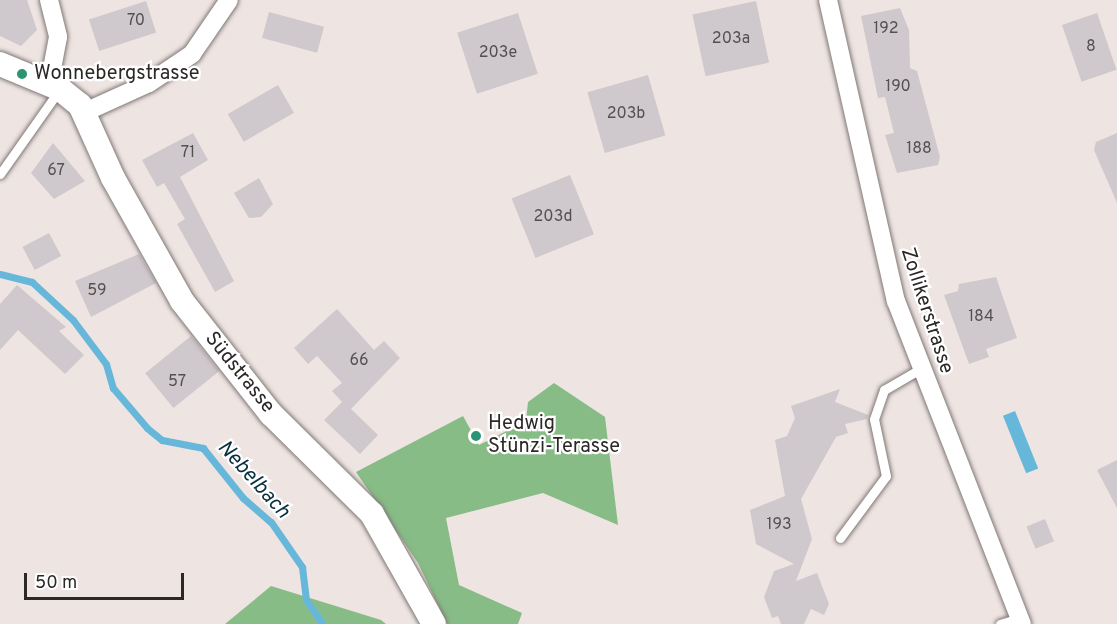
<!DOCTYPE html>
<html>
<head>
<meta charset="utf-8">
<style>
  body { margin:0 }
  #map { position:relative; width:1117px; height:624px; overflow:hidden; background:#eee5e2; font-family:Overpass,sans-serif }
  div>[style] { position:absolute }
  .forest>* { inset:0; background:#87bc87 }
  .water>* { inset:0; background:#67b7da; transform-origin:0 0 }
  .stream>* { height:7px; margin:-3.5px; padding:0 3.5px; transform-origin:3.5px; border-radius:3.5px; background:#67b7da }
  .building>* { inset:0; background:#cfc8cc; transform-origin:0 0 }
  .roads { filter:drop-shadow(0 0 2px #807876) drop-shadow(0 0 2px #807876) }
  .service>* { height:9px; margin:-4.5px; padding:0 4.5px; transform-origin:4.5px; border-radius:4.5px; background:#fff }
  .minor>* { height:18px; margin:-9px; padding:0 9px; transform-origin:9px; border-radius:9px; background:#fff }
  .tertiary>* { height:24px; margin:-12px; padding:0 12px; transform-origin:12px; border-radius:12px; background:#fff }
  .dots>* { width:16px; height:16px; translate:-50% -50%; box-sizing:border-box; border:3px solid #fff; border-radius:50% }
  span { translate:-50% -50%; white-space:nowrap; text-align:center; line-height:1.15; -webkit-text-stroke:4.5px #fff; paint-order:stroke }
  .number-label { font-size:16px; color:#545050 }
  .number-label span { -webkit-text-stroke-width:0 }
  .poi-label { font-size:20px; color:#2b2827 }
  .left { translate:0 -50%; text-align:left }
  .street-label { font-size:20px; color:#2b2827 }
  .water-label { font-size:21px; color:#0b3140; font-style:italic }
  .scale { position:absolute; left:24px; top:573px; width:160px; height:27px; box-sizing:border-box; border:3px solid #2b2827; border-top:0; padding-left:8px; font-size:18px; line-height:21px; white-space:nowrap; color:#2b2827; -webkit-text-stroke:4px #fff; paint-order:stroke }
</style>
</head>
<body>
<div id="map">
  <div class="forest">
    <div style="clip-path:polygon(554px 383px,605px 417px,618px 525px,543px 493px,446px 518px,459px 585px,522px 613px,518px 624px,447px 624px,418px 563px,356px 472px,463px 416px,479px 445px,526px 421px,528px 402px)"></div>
    <div style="clip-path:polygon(271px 586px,381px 620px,386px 624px,225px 624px)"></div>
  </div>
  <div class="water">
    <div style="left:1015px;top:411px;width:62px;height:13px;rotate:68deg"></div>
  </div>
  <div class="stream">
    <div style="left:0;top:274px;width:33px;rotate:14deg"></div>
    <div style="left:32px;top:282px;width:56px;rotate:42.8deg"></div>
    <div style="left:73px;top:320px;width:55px;rotate:53.1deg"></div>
    <div style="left:106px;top:364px;width:25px;rotate:74deg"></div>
    <div style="left:113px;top:388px;width:52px;rotate:49.6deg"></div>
    <div style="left:147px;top:428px;width:19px;rotate:39deg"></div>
    <div style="left:162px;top:440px;width:42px;rotate:11deg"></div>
    <div style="left:203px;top:448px;width:64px;rotate:51.3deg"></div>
    <div style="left:243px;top:498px;width:37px;rotate:41deg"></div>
    <div style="left:271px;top:522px;width:55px;rotate:55.4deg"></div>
    <div style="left:302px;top:567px;width:33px;rotate:83deg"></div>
    <div style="left:306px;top:600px;width:29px;rotate:55deg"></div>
  </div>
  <div class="building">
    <div style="clip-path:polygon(0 0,27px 0,37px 30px,21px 46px,0 36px)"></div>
    <div style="left:146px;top:1px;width:33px;height:60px;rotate:72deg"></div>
    <div style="left:756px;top:1px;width:63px;height:65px;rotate:78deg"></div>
    <div style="clip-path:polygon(900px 8px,909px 30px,910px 68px,917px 71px,940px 157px,938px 165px,897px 173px,885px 135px,894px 133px,885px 97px,878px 98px,861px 16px)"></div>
    <div style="left:269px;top:12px;width:57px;height:27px;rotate:15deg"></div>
    <div style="left:518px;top:13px;width:64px;height:64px;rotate:72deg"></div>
    <div style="left:1097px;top:13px;width:60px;height:37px;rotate:71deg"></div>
    <div style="left:648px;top:75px;width:63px;height:63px;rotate:74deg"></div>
    <div style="left:278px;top:85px;width:32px;height:58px;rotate:60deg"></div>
    <div style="clip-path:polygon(193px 133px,208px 160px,180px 177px,234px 281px,215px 292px,177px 224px,185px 219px,164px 183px,157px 187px,142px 160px)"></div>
    <div style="clip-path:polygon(1117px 133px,1117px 203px,1094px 150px,1096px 142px)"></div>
    <div style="clip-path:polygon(53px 143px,85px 181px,54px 199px,31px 173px)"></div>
    <div style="left:570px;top:175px;width:64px;height:63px;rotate:68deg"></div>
    <div style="clip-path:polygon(259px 178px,273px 204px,261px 217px,249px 218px,234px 193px)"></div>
    <div style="left:49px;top:233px;width:26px;height:30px;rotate:62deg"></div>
    <div style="clip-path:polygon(139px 254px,156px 283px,91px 317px,75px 281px)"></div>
    <div style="clip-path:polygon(996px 277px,1017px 338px,986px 349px,989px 357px,969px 364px,944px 295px,958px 291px,959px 284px)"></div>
    <div style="clip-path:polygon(17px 285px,66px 327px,59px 331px,84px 355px,65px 374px,18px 330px,0 350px,0 304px)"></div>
    <div style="clip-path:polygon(337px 309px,374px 350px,384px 341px,400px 358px,351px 409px,378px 435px,360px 454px,324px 420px,342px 402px,332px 391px,342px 383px,317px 356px,308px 364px,294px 348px)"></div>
    <div style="left:191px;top:336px;width:45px;height:59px;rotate:51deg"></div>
    <div style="clip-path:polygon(840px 389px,835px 402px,868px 415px,867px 419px,845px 424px,848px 433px,836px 437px,801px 499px,812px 539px,796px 581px,817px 573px,829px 604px,824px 615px,811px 609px,804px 624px,781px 624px,778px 616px,772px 618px,764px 597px,774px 571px,794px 564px,756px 544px,750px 510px,785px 496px,775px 440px,787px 436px,795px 418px,791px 406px)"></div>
    <div style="clip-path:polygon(1117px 460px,1117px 508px,1097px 470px)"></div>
    <div style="left:1045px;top:519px;width:24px;height:20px;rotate:68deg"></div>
  </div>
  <div class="roads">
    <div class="service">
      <div style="left:0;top:174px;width:104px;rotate:-54.8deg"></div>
      <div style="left:840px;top:538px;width:77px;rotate:-53.4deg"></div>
      <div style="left:886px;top:476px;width:58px;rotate:-101.9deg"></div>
      <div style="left:874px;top:419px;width:31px;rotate:-71deg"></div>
      <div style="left:884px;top:390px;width:42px;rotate:-30.3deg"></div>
      <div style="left:1000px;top:624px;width:21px;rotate:-17deg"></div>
    </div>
    <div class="minor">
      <div style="left:49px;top:0;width:38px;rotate:76deg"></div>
      <div style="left:58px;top:37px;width:49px;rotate:100.6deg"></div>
      <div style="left:828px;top:0;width:309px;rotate:77.3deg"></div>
      <div style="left:896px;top:301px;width:347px;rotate:68.7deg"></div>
      <div style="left:85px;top:112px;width:70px;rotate:-24.4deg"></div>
      <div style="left:149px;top:83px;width:52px;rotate:-34deg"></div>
      <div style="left:192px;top:54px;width:65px;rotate:-55.6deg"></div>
    </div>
    <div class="tertiary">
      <div style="left:0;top:64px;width:65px;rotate:22.6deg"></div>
      <div style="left:60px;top:89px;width:26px;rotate:39deg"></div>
      <div style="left:80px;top:105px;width:80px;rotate:65.7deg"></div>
      <div style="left:113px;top:178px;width:141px;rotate:60.7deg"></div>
      <div style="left:182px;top:301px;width:144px;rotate:51.8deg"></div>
      <div style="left:271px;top:414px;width:142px;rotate:44.7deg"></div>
      <div style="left:372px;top:514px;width:126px;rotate:60.6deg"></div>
    </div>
  </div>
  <div class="dots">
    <div style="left:22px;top:74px;background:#2b9472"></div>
    <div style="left:476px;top:436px;background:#2b9472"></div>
  </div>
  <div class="number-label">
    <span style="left:136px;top:21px">70</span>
    <span style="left:886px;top:29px">192</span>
    <span style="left:731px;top:39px">203a</span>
    <span style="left:1091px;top:47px">8</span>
    <span style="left:498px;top:53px">203e</span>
    <span style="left:898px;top:87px">190</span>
    <span style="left:626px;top:114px">203b</span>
    <span style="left:919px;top:149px">188</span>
    <span style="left:188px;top:153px">71</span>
    <span style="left:56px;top:171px">67</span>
    <span style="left:553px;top:217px">203d</span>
    <span style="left:97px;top:291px">59</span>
    <span style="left:981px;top:317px">184</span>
    <span style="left:359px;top:361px">66</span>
    <span style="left:177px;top:382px">57</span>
    <span style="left:779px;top:525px">193</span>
  </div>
  <div class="poi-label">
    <span class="left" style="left:34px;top:74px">Wonnebergstrasse</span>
    <span class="left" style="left:488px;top:436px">Hedwig<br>Stünzi-Terasse</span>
  </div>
  <div class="street-label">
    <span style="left:926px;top:311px;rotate:72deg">Zollikerstrasse</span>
    <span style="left:239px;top:373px;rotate:51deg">Südstrasse</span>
  </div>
  <div class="water-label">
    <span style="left:253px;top:480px;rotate:48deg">Nebelbach</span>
  </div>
  <div class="scale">50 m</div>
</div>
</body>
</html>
